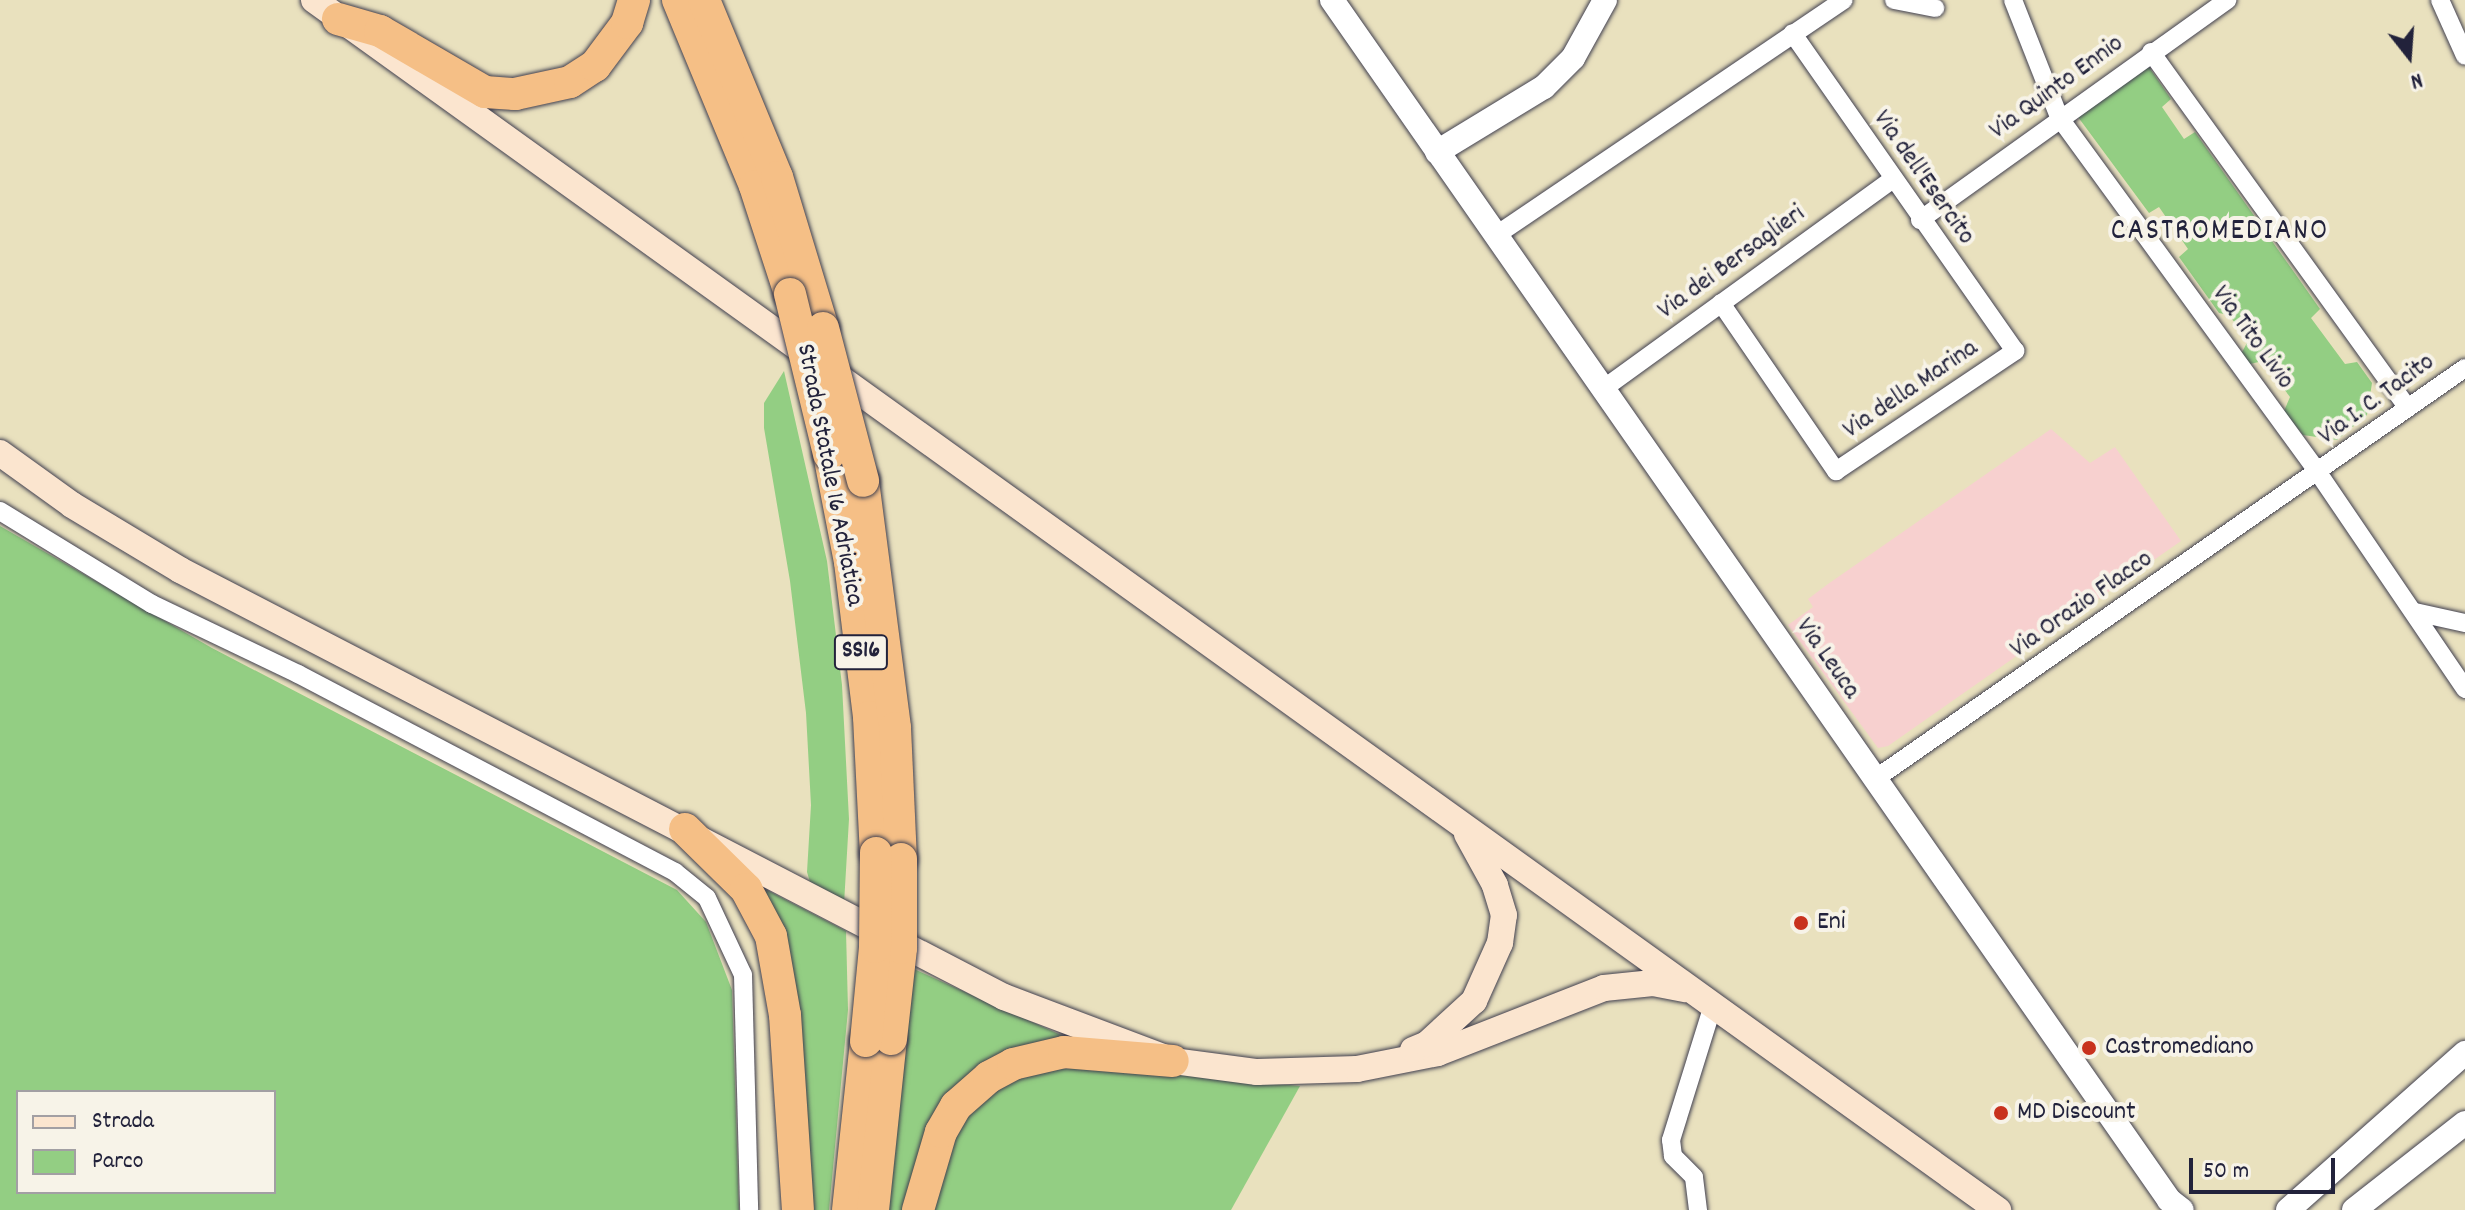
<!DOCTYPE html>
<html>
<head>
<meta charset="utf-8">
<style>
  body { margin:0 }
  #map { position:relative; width:2465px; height:1210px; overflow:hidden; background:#e9e1be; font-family:Dekko,sans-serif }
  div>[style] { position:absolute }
  .built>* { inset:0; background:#f7d0cf }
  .green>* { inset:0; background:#93ce83 }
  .roads { filter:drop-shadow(0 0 2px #403f4f) drop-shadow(0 0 2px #403f4f) }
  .minor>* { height:18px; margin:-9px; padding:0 9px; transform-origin:9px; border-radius:9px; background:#fff }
  .tertiary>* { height:24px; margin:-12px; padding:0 12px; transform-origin:12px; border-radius:12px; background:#fff }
  .secondary>* { height:26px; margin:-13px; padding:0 13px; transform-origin:13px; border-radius:13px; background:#fbe5cf }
  .trunk>* { height:32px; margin:-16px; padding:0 16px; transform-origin:16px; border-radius:16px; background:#f5bf86 }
  .bridges { filter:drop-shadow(0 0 2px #403f4f) drop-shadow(0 0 2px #403f4f) }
  .trunk-bridge>* { height:32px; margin:-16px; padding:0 16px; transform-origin:16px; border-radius:16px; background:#f5bf86 }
  .dots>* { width:22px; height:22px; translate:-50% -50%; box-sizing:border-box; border:4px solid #f7f3e8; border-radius:50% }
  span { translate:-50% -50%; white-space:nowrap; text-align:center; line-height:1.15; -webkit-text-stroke:8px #f7f3e8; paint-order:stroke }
  .shield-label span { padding:2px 6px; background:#f7f3e8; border:2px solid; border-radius:6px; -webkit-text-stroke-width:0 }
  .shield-label { font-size:24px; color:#22223b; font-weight:700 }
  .street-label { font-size:26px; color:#22223b }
  .poi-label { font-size:26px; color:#22223b }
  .left { translate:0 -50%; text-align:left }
  .quarter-label { font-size:30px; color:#22223b; letter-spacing:2px }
  .legend { position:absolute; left:16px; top:1090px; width:260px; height:104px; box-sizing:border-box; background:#f7f3e8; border:2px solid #a29fa3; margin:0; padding:10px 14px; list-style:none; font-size:24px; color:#22223b }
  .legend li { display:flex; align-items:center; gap:16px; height:40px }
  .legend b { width:40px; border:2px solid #a29fa3 }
  .north { position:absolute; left:2369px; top:16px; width:80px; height:80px; -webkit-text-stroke:6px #f7f3e8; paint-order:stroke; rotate:163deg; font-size:22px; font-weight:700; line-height:32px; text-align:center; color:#22223b }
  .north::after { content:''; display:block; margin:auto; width:28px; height:36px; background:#22223b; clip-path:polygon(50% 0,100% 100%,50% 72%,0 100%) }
  .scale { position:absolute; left:2189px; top:1158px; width:146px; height:36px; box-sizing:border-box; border:4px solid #22223b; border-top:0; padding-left:10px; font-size:24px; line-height:28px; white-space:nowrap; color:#22223b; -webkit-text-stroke:6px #f7f3e8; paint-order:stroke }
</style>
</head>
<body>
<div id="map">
  <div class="built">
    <div style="clip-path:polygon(2051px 429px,2090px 463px,2115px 447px,2181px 541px,1888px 746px,1878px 748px,1788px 625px,1813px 607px,1808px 599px,1828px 584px)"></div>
  </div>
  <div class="green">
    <div style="clip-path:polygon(2149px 67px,2171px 99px,2162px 107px,2184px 139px,2195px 132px,2320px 309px,2311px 318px,2345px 364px,2357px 362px,2372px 383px,2367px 415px,2337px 440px,2303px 435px,2284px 411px,2290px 397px,2263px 361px,2250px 364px,2241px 354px,2248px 341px,2229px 315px,2219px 313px,2179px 257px,2188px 249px,2159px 207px,2149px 213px,2078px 117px)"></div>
    <div style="clip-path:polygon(784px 371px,827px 561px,842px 685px,849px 819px,844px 904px,810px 882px,807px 872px,811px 805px,806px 713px,790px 581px,764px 428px,764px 403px)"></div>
    <div style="clip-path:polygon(evenodd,0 526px,212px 648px,677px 890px,706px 922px,732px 990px,739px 1210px,0 1210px,0 526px,18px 1092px,274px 1092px,274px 1192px,18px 1192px,18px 1092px)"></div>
    <div style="clip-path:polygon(761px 887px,846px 931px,848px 1010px,829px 1210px,807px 1210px)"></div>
    <div style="clip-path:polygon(905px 965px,1070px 1039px,1003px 1060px,905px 1210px,886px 1210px)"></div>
    <div style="clip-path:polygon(1042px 1068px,1130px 1070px,1300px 1086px,1231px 1210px,926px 1210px,936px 1166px,972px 1107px,1010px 1081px)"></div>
  </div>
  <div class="roads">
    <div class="minor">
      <div style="left:1894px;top:0;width:42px;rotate:11deg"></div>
      <div style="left:2013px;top:0;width:126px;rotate:68.5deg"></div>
      <div style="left:2059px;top:117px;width:442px;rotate:53.9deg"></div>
      <div style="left:2319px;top:474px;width:260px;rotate:55.8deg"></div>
      <div style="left:2440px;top:0;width:61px;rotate:65.9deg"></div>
      <div style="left:2151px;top:52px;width:439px;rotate:54.2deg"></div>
      <div style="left:1920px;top:220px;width:378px;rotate:-35.6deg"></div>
      <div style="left:1495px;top:236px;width:421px;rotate:-34.1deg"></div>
      <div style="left:1721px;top:303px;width:204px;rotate:55.6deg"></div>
      <div style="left:1836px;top:471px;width:216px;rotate:-33.8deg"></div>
      <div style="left:2015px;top:351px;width:388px;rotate:-125deg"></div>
      <div style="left:1603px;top:389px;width:357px;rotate:-35.9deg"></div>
      <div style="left:0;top:511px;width:178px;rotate:31.5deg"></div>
      <div style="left:152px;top:604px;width:162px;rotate:25.6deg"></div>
      <div style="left:298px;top:674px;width:426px;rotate:27.7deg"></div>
      <div style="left:675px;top:872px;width:41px;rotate:39.1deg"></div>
      <div style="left:707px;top:898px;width:85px;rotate:64.9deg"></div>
      <div style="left:743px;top:975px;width:235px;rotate:88.5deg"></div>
      <div style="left:2415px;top:612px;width:51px;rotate:12.4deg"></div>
      <div style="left:1875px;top:779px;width:719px;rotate:-34.86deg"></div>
      <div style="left:1698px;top:1210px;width:33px;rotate:-97deg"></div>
      <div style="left:1694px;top:1177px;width:30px;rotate:-135deg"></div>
      <div style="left:1673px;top:1156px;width:16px;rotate:-97deg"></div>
      <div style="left:1671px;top:1140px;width:141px;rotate:-72.7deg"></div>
    </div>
    <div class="tertiary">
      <div style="left:1332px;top:0;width:1463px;rotate:55.1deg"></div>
      <div style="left:2169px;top:1200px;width:16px;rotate:38deg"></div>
      <div style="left:1437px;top:152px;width:125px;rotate:-31.3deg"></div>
      <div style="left:1544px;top:87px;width:41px;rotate:-45deg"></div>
      <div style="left:1573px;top:58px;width:66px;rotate:-61.1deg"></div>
      <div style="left:2288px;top:1210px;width:237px;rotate:-41.6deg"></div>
      <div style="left:2354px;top:1210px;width:141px;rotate:-38.1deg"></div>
    </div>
    <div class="secondary">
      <div style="left:314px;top:0;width:2074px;rotate:35.7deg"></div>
      <div style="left:0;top:453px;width:89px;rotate:35.8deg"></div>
      <div style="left:72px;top:505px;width:126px;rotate:31deg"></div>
      <div style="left:180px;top:570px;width:928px;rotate:27.39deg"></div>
      <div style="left:1004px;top:997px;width:181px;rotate:20.7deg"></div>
      <div style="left:1173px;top:1061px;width:85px;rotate:7.5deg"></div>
      <div style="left:1257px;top:1072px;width:100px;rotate:-1.7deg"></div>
      <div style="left:1357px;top:1069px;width:83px;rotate:-11.2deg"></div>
      <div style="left:1438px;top:1053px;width:178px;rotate:-21.4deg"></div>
      <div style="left:1604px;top:988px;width:49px;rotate:-5.8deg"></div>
      <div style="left:1653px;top:983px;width:33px;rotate:11deg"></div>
      <div style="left:1413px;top:1050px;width:15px;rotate:-23deg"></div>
      <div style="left:1427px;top:1044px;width:64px;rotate:-42.5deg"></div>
      <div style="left:1474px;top:1001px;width:64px;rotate:-65.9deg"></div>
      <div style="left:1500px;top:943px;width:28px;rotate:-82deg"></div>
      <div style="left:1504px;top:915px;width:31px;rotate:-107deg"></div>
      <div style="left:1495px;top:885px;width:58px;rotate:-118.8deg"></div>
    </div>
    <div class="trunk">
      <div style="left:678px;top:0;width:201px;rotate:67.5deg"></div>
      <div style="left:755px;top:186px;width:114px;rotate:72deg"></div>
      <div style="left:704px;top:0;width:191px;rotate:67.6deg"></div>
      <div style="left:777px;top:177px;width:158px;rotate:73.1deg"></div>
      <div style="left:338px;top:19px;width:44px;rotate:15.9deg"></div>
      <div style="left:380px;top:31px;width:121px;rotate:30.2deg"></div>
      <div style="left:485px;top:92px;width:30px;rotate:4deg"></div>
      <div style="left:515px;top:94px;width:56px;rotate:-12.3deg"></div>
      <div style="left:570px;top:82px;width:30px;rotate:-33deg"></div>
      <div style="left:595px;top:66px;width:54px;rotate:-53.3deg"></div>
      <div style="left:627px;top:23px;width:24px;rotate:-73deg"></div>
      <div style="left:829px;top:454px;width:110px;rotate:79deg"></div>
      <div style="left:850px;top:562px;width:156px;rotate:83deg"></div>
      <div style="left:869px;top:717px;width:136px;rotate:87.1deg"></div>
      <div style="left:863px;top:481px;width:249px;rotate:82.6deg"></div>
      <div style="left:895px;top:728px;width:131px;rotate:87.4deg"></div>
      <div style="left:685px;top:829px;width:86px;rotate:44.5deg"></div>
      <div style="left:746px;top:889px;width:53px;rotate:62deg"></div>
      <div style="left:771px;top:936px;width:80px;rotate:80deg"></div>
      <div style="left:785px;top:1015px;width:195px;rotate:86.2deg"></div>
      <div style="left:848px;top:1210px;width:170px;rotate:-83.9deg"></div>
      <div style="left:873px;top:1210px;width:172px;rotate:-84deg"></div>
      <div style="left:918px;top:1210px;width:81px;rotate:-73.6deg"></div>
      <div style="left:941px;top:1132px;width:30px;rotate:-60deg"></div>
      <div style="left:956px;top:1106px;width:44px;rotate:-41.3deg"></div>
      <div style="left:989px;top:1077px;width:27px;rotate:-28deg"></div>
      <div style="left:1013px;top:1064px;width:52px;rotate:-13.2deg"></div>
      <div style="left:1064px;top:1052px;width:109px;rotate:4.7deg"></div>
    </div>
  </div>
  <div class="bridges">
    <div class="trunk-bridge">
      <div style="left:790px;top:294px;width:165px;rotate:76.3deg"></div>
      <div style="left:823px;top:328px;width:158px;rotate:75.3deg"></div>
      <div style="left:891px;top:1039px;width:92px;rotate:-83.7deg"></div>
      <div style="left:901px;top:948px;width:89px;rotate:-90deg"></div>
      <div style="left:866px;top:1041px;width:94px;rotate:-84.5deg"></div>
      <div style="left:875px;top:947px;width:94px;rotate:-89.4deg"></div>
    </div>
  </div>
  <div class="dots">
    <div style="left:1801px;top:923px;background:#c8321e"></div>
    <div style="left:2089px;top:1048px;background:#c8321e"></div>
    <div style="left:2001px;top:1113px;background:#c8321e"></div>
  </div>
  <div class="shield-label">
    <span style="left:861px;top:652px">SS16</span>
  </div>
  <div class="street-label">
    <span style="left:2057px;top:88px;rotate:-36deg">Via Quinto Ennio</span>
    <span style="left:1923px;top:178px;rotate:55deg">Via dell'Esercito</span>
    <span style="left:1732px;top:263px;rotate:-36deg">Via dei Bersaglieri</span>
    <span style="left:2252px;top:338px;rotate:54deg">Via Tito Livio</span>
    <span style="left:1911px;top:390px;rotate:-34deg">Via della Marina</span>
    <span style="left:2377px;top:400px;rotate:-36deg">Via I. C. Tacito</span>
    <span style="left:829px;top:475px;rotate:79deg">Strada Statale 16 Adriatica</span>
    <span style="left:2082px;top:605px;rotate:-35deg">Via Orazio Flacco</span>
    <span style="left:1827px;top:659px;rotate:55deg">Via Leuca</span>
  </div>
  <div class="poi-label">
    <span class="left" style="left:1817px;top:923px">Eni</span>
    <span class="left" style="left:2105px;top:1048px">Castromediano</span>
    <span class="left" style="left:2017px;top:1113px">MD Discount</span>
  </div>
  <div class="quarter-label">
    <span style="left:2220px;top:233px">CASTROMEDIANO</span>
  </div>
  <ul class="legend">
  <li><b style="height:10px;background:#fbe5cf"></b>Strada</li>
  <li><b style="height:22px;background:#93ce83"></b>Parco</li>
  </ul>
  <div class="north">N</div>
  <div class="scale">50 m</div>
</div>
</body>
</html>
